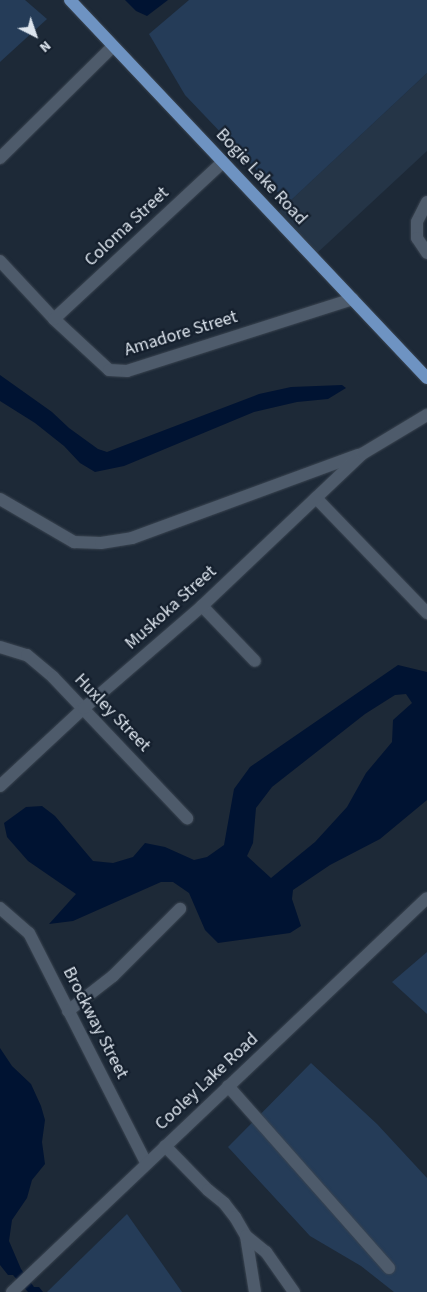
<!DOCTYPE html>
<html>
<head>
<meta charset="utf-8">
<style>
  body { margin:0 }
  #map { position:relative; width:427px; height:1292px; overflow:hidden; background:#1d2937; font-family:"Source Sans 3",sans-serif }
  div>[style] { position:absolute }
  .built>* { inset:0; background:#253547 }
  .green>* { inset:0; background:#253c58 }
  .water>* { inset:0; background:#001332 }
  .roads { filter:drop-shadow(0 0 1px #3a4450) drop-shadow(0 0 1px #3a4450) }
  .minor>* { height:12px; margin:-6px; padding:0 6px; transform-origin:6px; border-radius:6px; background:#4e5b6b }
  .major>* { height:12px; margin:-6px; padding:0 6px; transform-origin:6px; border-radius:6px; background:#6e93c2 }
  span { translate:-50% -50%; white-space:nowrap; text-align:center; line-height:1.15; -webkit-text-stroke:4.5px #141f2d; paint-order:stroke }
  .street-label { font-size:18px; color:#dce4ed }
  .north { position:absolute; left:10px; top:10px; width:50px; height:50px; -webkit-text-stroke:4px #141f2d; paint-order:stroke; rotate:139deg; font-size:14px; font-weight:700; line-height:20px; text-align:center; color:#dce4ed }
  .north::after { content:''; display:block; margin:auto; width:18px; height:22px; background:#dce4ed; clip-path:polygon(50% 0,100% 100%,50% 72%,0 100%) }
</style>
</head>
<body>
<div id="map">
  <div class="built">
    <div style="clip-path:polygon(427px 73px,427px 151px,315px 255px,276px 214px)"></div>
  </div>
  <div class="green">
    <div style="clip-path:polygon(0 0,25px 0,47px 19px,0 62px)"></div>
    <div style="clip-path:polygon(189px 0,427px 0,427px 73px,288px 203px,185px 95px,149px 34px)"></div>
    <div style="clip-path:polygon(427px 952px,427px 1014px,392px 982px)"></div>
    <div style="clip-path:polygon(311px 1063px,377px 1124px,427px 1178px,427px 1292px,394px 1292px,361px 1266px,310px 1236px,228px 1147px)"></div>
    <div style="clip-path:polygon(127px 1214px,182px 1292px,47px 1292px)"></div>
  </div>
  <div class="water">
    <div style="clip-path:polygon(125px 0,168px 0,147px 16px,136px 11px)"></div>
    <div style="clip-path:polygon(0 375px,52px 412px,69px 428px,98px 449px,107px 452px,259px 394px,291px 387px,342px 385px,346px 388px,328px 399px,297px 402px,254px 412px,124px 466px,95px 472px,80px 463px,64px 446px,35px 423px,0 401px)"></div>
    <div style="clip-path:polygon(evenodd,398px 665px,427px 672px,427px 800px,380px 839px,330px 865px,293px 890px,292px 899px,301px 926px,290px 933px,218px 943px,205px 930px,189px 893px,173px 882px,161px 882px,73px 921px,49px 924px,76px 894px,28px 861px,7px 837px,4px 823px,26px 807px,42px 806px,55px 816px,93px 861px,113px 863px,133px 857px,145px 843px,165px 847px,194px 860px,207px 857px,224px 845px,234px 789px,250px 767px,398px 665px,406px 694px,412px 703px,393px 720px,392px 742px,366px 773px,347px 807px,315px 842px,271px 878px,247px 856px,253px 843px,256px 808px,272px 787px,365px 714px,395px 695px,406px 694px)"></div>
    <div style="clip-path:polygon(0 1048px,12px 1066px,31px 1084px,41px 1106px,45px 1120px,42px 1142px,45px 1164px,32px 1180px,27px 1198px,12px 1220px,9px 1241px,21px 1269px,34px 1287px,39px 1287px,43px 1292px,28px 1292px,13px 1275px,8px 1275px,0 1265px)"></div>
  </div>
  <div class="roads">
    <div class="minor">
      <div style="left:0;top:158px;width:159px;rotate:-44.7deg"></div>
      <div style="left:427px;top:202px;width:22px;rotate:117deg"></div>
      <div style="left:417px;top:222px;width:16px;rotate:90deg"></div>
      <div style="left:417px;top:238px;width:18px;rotate:56deg"></div>
      <div style="left:0;top:261px;width:79px;rotate:47deg"></div>
      <div style="left:54px;top:319px;width:75px;rotate:42.8deg"></div>
      <div style="left:109px;top:370px;width:18px;rotate:3deg"></div>
      <div style="left:127px;top:371px;width:237px;rotate:-17.7deg"></div>
      <div style="left:54px;top:319px;width:231px;rotate:-42.9deg"></div>
      <div style="left:316px;top:498px;width:160px;rotate:46deg"></div>
      <div style="left:0;top:499px;width:86px;rotate:30.2deg"></div>
      <div style="left:74px;top:542px;width:27px;rotate:2deg"></div>
      <div style="left:101px;top:543px;width:31px;rotate:-9deg"></div>
      <div style="left:132px;top:538px;width:241px;rotate:-20.2deg"></div>
      <div style="left:202px;top:606px;width:76px;rotate:46.1deg"></div>
      <div style="left:0;top:647px;width:28px;rotate:17deg"></div>
      <div style="left:27px;top:655px;width:34px;rotate:40deg"></div>
      <div style="left:53px;top:677px;width:195px;rotate:46.5deg"></div>
      <div style="left:0;top:786px;width:115px;rotate:-42.9deg"></div>
      <div style="left:84px;top:708px;width:156px;rotate:-40.8deg"></div>
      <div style="left:202px;top:606px;width:221px;rotate:-43.5deg"></div>
      <div style="left:362px;top:454px;width:76px;rotate:-31deg"></div>
      <div style="left:0;top:908px;width:38px;rotate:41deg"></div>
      <div style="left:29px;top:933px;width:258px;rotate:63deg"></div>
      <div style="left:68px;top:1011px;width:57px;rotate:-37.9deg"></div>
      <div style="left:113px;top:976px;width:95px;rotate:-45deg"></div>
      <div style="left:228px;top:1086px;width:243px;rotate:48.5deg"></div>
      <div style="left:165px;top:1146px;width:62px;rotate:45.7deg"></div>
      <div style="left:208px;top:1190px;width:21px;rotate:39deg"></div>
      <div style="left:224px;top:1203px;width:18px;rotate:52deg"></div>
      <div style="left:235px;top:1217px;width:22px;rotate:60deg"></div>
      <div style="left:246px;top:1236px;width:57px;rotate:80.9deg"></div>
      <div style="left:246px;top:1236px;width:26px;rotate:39deg"></div>
      <div style="left:266px;top:1252px;width:49px;rotate:55deg"></div>
      <div style="left:12px;top:1292px;width:572px;rotate:-43.51deg"></div>
    </div>
    <div class="major">
      <div style="left:70px;top:0;width:520px;rotate:46.64deg"></div>
    </div>
  </div>
  <div class="street-label">
    <span style="left:261px;top:177px;rotate:47deg">Bogie Lake Road</span>
    <span style="left:127px;top:227px;rotate:-43deg">Coloma Street</span>
    <span style="left:181px;top:334px;rotate:-17deg">Amadore Street</span>
    <span style="left:171px;top:608px;rotate:-42deg">Muskoka Street</span>
    <span style="left:112px;top:713px;rotate:46deg">Huxley Street</span>
    <span style="left:95px;top:1023px;rotate:63deg">Brockway Street</span>
    <span style="left:207px;top:1082px;rotate:-43deg">Cooley Lake Road</span>
  </div>
  <div class="north">N</div>
</div>
</body>
</html>
